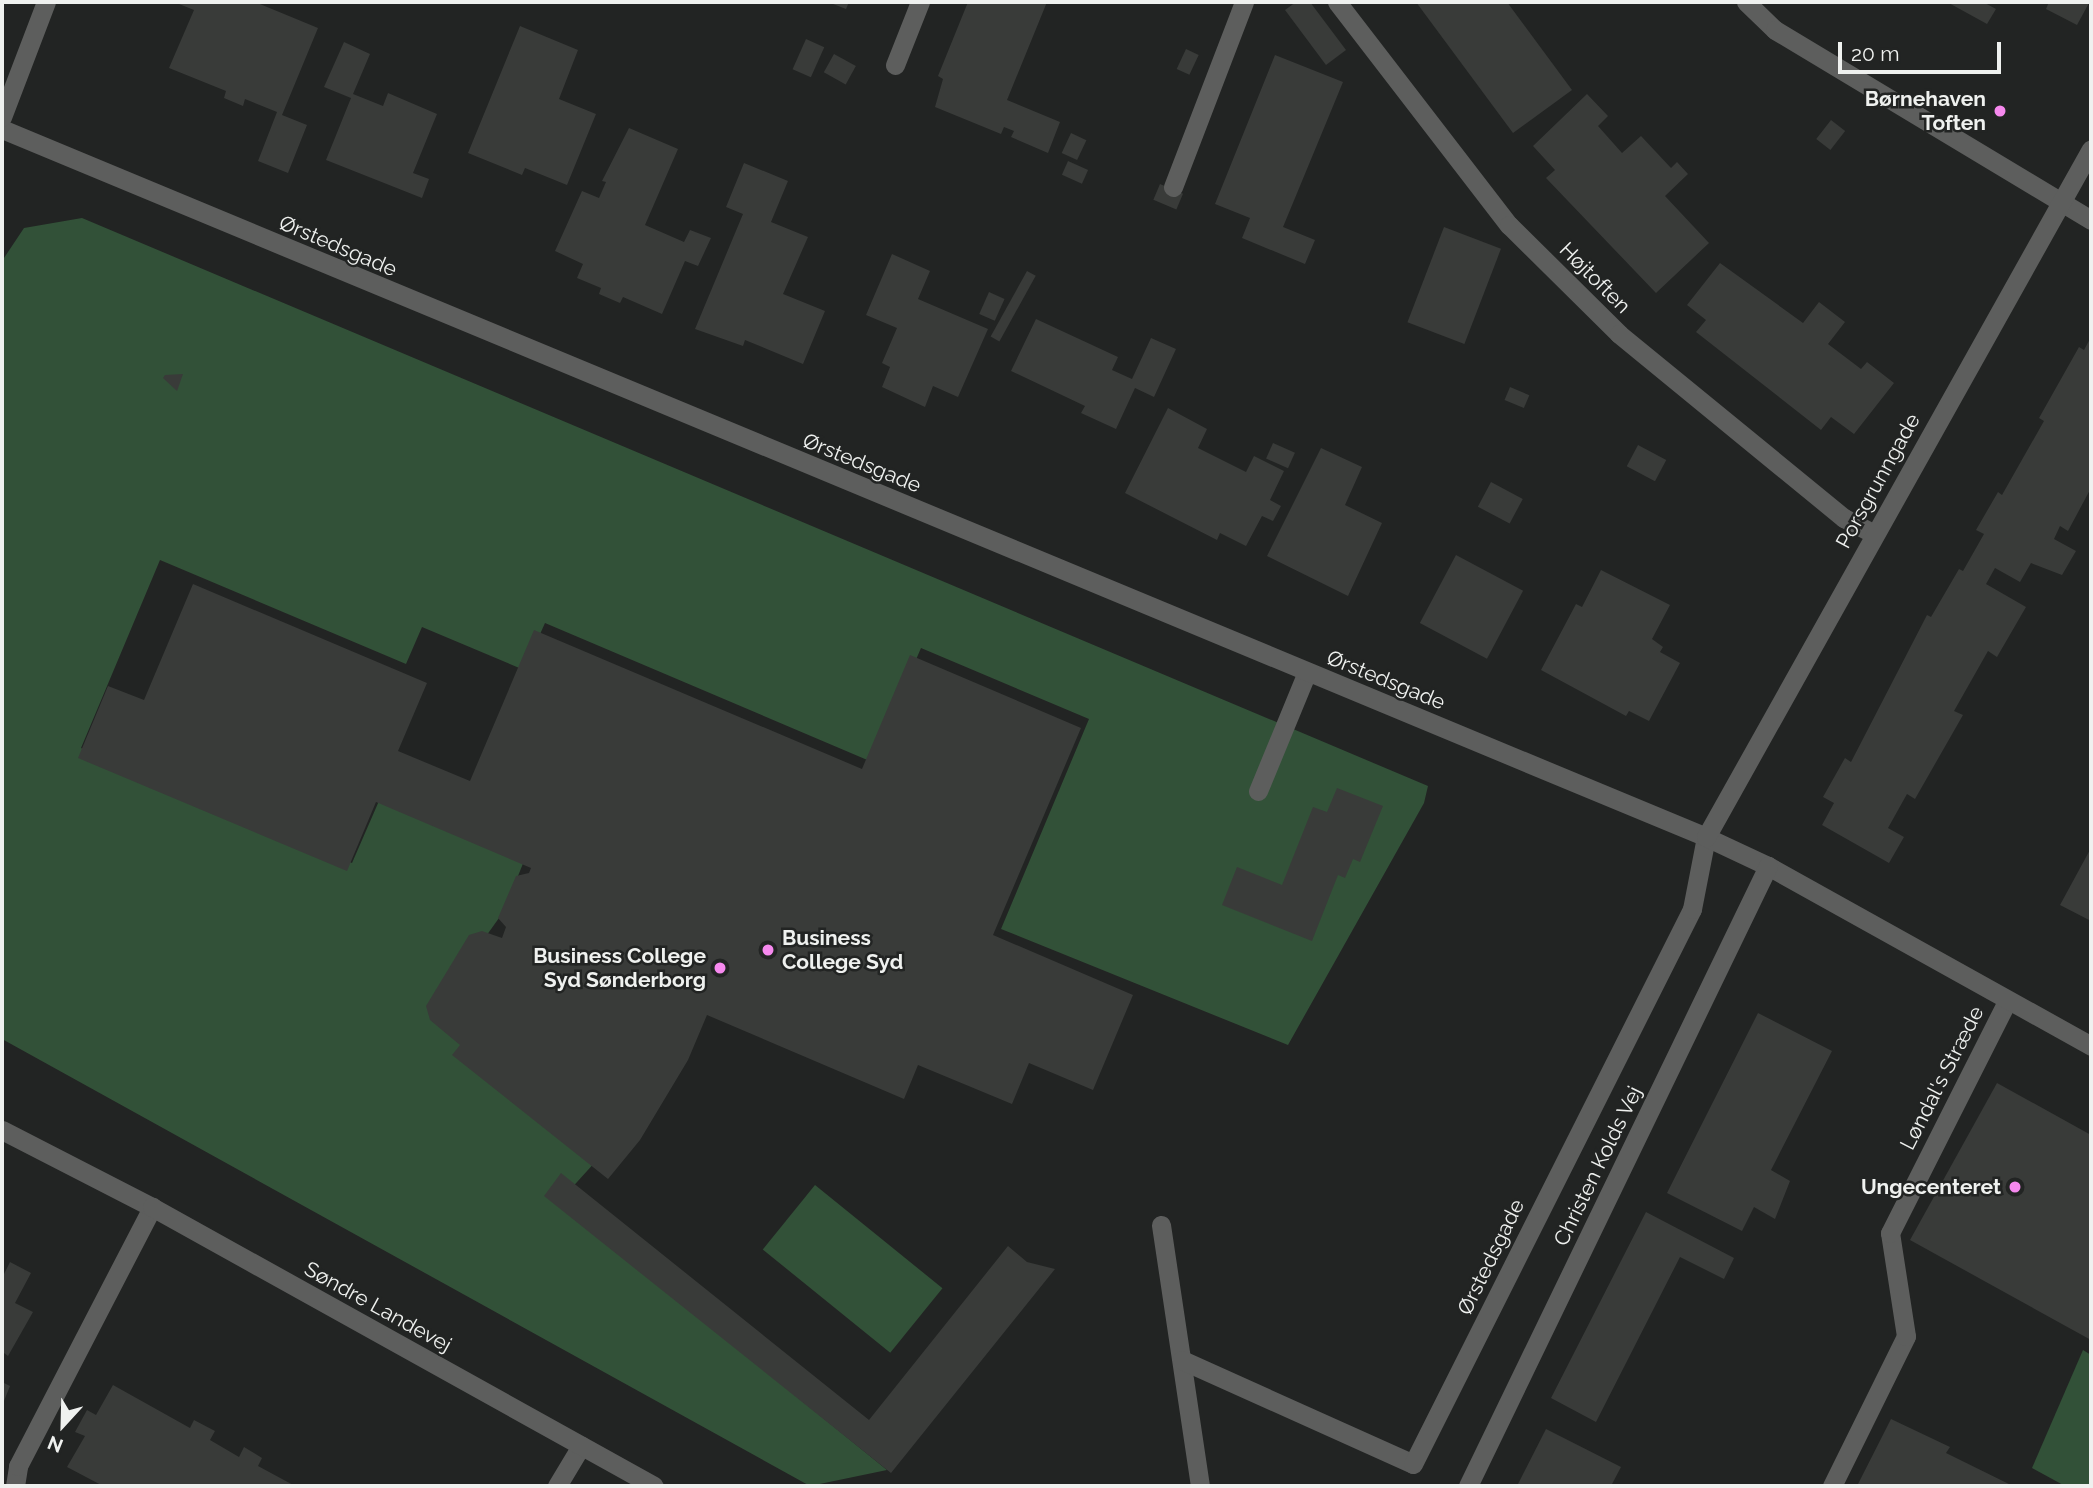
<!DOCTYPE html>
<html>
<head>
<meta charset="utf-8">
<style>
  body { margin:0 }
  #map { position:relative; width:2093px; height:1488px; overflow:hidden; background:#222423; font-family:Raleway,sans-serif }
  div>[style] { position:absolute }
  .green>* { inset:0; background:#325138; transform-origin:0 0 }
  .building>* { inset:0; background:#393b39; transform-origin:0 0 }
  .service>* { height:19px; margin:-9.5px; padding:0 9.5px; transform-origin:9.5px; border-radius:9.5px; background:#5d5e5d }
  .minor>* { height:19px; margin:-9.5px; padding:0 9.5px; transform-origin:9.5px; border-radius:9.5px; background:#5d5e5d }
  .tertiary>* { height:19px; margin:-9.5px; padding:0 9.5px; transform-origin:9.5px; border-radius:9.5px; background:#5d5e5d }
  .dots>* { width:19px; height:19px; translate:-50% -50%; box-sizing:border-box; border:4px solid #222423; border-radius:50% }
  span { translate:-50% -50%; white-space:nowrap; text-align:center; line-height:1.15; -webkit-text-stroke:5px #222423; paint-order:stroke }
  .poi-label { font-size:21px; color:#eff1ef; font-weight:700 }
  .right { translate:-100% -50%; text-align:right }
  .left { translate:0 -50%; text-align:left }
  .street-label { font-size:21px; color:#eff1ef }
  .frame { position:absolute; inset:0; border:4px solid #eff1ef; pointer-events:none }
  .north { position:absolute; left:28px; top:1390px; width:70px; height:70px; -webkit-text-stroke:5px #222423; paint-order:stroke; rotate:202deg; font-size:19px; font-weight:700; line-height:28px; text-align:center; color:#eff1ef }
  .north::after { content:''; display:block; margin:auto; width:24px; height:32px; background:#eff1ef; clip-path:polygon(50% 0,100% 100%,50% 72%,0 100%) }
  .scale { position:absolute; left:1838px; top:42px; width:163px; height:32px; box-sizing:border-box; border:4px solid #eff1ef; border-top:0; padding-left:9px; font-size:21px; line-height:24px; white-space:nowrap; color:#eff1ef; -webkit-text-stroke:5px #222423; paint-order:stroke }
</style>
</head>
<body>
<div id="map">
  <div class="green">
    <div style="clip-path:polygon(82px 218px,1428px 786px,1424px 803px,1288px 1045px,1001px 929px,1089px 719px,921px 648px,872px 762px,545px 623px,524px 670px,422px 627px,406px 664px,160px 560px,81px 748px,352px 863px,382px 794px,526px 856px,504px 911px,434px 1009px,597px 1160px,558px 1203px,887px 1470px,810px 1486px,2px 1039px,2px 261px,24px 228px)"></div>
    <div style="left:815px;top:1185px;width:164px;height:83px;rotate:39deg"></div>
    <div style="clip-path:polygon(2083px 1350px,2091px 1355px,2091px 1486px,2065px 1486px,2032px 1468px)"></div>
  </div>
  <div class="building">
    <div style="clip-path:polygon(174px 2px,255px 2px,318px 28px,282px 115px,307px 125px,288px 173px,258px 161px,277px 112px,245px 99px,243px 106px,224px 98px,226px 91px,169px 68px,194px 10px)"></div>
    <div style="clip-path:polygon(828px 2px,849px 2px,846px 9px)"></div>
    <div style="clip-path:polygon(968px 2px,1047px 2px,1007px 100px,1060px 122px,1048px 153px,1011px 137px,1014px 131px,1004px 127px,1001px 134px,935px 107px,943px 79px,938px 76px)"></div>
    <div style="clip-path:polygon(1296px 2px,1310px 2px,1346px 50px,1326px 65px,1285px 10px)"></div>
    <div style="clip-path:polygon(1416px 2px,1507px 2px,1572px 90px,1513px 133px)"></div>
    <div style="clip-path:polygon(1947px 2px,1983px 2px,1996px 9px,1987px 24px)"></div>
    <div style="clip-path:polygon(2049px 2px,2087px 2px,2089px 3px,2077px 25px,2046px 9px)"></div>
    <div style="clip-path:polygon(520px 26px,578px 50px,559px 99px,596px 114px,567px 185px,525px 168px,522px 175px,468px 153px)"></div>
    <div style="left:806px;top:39px;width:20px;height:33px;rotate:24deg"></div>
    <div style="clip-path:polygon(344px 42px,370px 54px,353px 94px,383px 106px,388px 93px,437px 114px,413px 173px,429px 179px,422px 198px,326px 160px,351px 98px,324px 87px)"></div>
    <div style="left:1186px;top:49px;width:14px;height:22px;rotate:25deg"></div>
    <div style="left:834px;top:54px;width:25px;height:21px;rotate:29deg"></div>
    <div style="clip-path:polygon(1275px 55px,1343px 82px,1283px 227px,1315px 240px,1305px 264px,1242px 238px,1250px 218px,1215px 204px)"></div>
    <div style="clip-path:polygon(1587px 94px,1608px 116px,1598px 126px,1622px 153px,1641px 136px,1671px 168px,1677px 162px,1688px 174px,1665px 196px,1709px 243px,1656px 293px,1546px 178px,1555px 170px,1533px 146px)"></div>
    <div style="left:1831px;top:120px;width:18px;height:24px;rotate:38deg"></div>
    <div style="clip-path:polygon(629px 128px,678px 149px,645px 225px,684px 242px,690px 230px,711px 238px,698px 266px,685px 261px,662px 314px,623px 297px,620px 303px,599px 294px,601px 288px,577px 278px,583px 264px,555px 251px,582px 191px,599px 198px,606px 182px,602px 181px)"></div>
    <div style="left:1071px;top:133px;width:17px;height:22px;rotate:25deg"></div>
    <div style="left:1068px;top:161px;width:22px;height:15px;rotate:24deg"></div>
    <div style="clip-path:polygon(744px 163px,788px 181px,771px 222px,808px 237px,783px 294px,825px 311px,803px 364px,745px 340px,743px 346px,695px 329px,743px 214px,726px 207px)"></div>
    <div style="left:1160px;top:184px;width:25px;height:17px;rotate:23deg"></div>
    <div style="left:1444px;top:227px;width:61px;height:102px;rotate:21deg"></div>
    <div style="clip-path:polygon(892px 254px,930px 271px,918px 299px,988px 329px,958px 397px,933px 386px,925px 407px,882px 387px,890px 367px,882px 363px,897px 328px,866px 315px)"></div>
    <div style="clip-path:polygon(1720px 263px,1803px 323px,1819px 302px,1845px 322px,1828px 344px,1861px 369px,1867px 362px,1894px 383px,1854px 434px,1831px 417px,1821px 430px,1696px 332px,1706px 320px,1687px 305px)"></div>
    <div style="left:1027px;top:271px;width:10px;height:75px;rotate:29deg"></div>
    <div style="left:989px;top:292px;width:17px;height:24px;rotate:24deg"></div>
    <div style="clip-path:polygon(1036px 319px,1118px 357px,1112px 370px,1132px 379px,1151px 338px,1176px 349px,1154px 397px,1135px 388px,1116px 429px,1081px 413px,1085px 406px,1011px 371px)"></div>
    <div style="clip-path:polygon(2091px 337px,2091px 488px,2068px 531px,2060px 526px,2054px 539px,2076px 551px,2062px 575px,2031px 563px,2020px 582px,1995px 568px,1986px 584px,2026px 607px,1997px 657px,1988px 651px,1954px 711px,1963px 715px,1915px 799px,1907px 794px,1888px 828px,1904px 837px,1889px 863px,1822px 825px,1834px 803px,1823px 797px,1845px 758px,1851px 762px,1927px 615px,1931px 617px,1959px 569px,1963px 571px,1984px 534px,1976px 530px,1998px 492px,2002px 495px,2044px 421px,2039px 418px,2079px 347px,2084px 350px)"></div>
    <div style="clip-path:polygon(183px 374px,177px 391px,163px 378px,165px 375px)"></div>
    <div style="left:1510px;top:387px;width:21px;height:14px;rotate:23deg"></div>
    <div style="clip-path:polygon(1168px 408px,1207px 429px,1198px 448px,1246px 472px,1254px 456px,1284px 471px,1270px 500px,1281px 506px,1273px 521px,1262px 516px,1246px 546px,1220px 533px,1217px 540px,1125px 493px)"></div>
    <div style="left:1273px;top:443px;width:24px;height:17px;rotate:24deg"></div>
    <div style="left:1638px;top:445px;width:32px;height:24px;rotate:28deg"></div>
    <div style="clip-path:polygon(1321px 448px,1362px 467px,1345px 505px,1382px 523px,1348px 596px,1267px 556px)"></div>
    <div style="left:1491px;top:482px;width:36px;height:28px;rotate:28deg"></div>
    <div style="left:1456px;top:555px;width:76px;height:77px;rotate:28deg"></div>
    <div style="clip-path:polygon(1601px 570px,1670px 605px,1652px 639px,1663px 647px,1660px 652px,1680px 663px,1649px 721px,1629px 711px,1626px 716px,1541px 670px,1576px 604px,1582px 607px)"></div>
    <div style="clip-path:polygon(193px 584px,427px 683px,398px 751px,470px 781px,534px 630px,862px 769px,910px 655px,1081px 728px,993px 935px,1133px 995px,1093px 1090px,1029px 1063px,1012px 1104px,918px 1065px,904px 1099px,707px 1015px,688px 1060px,640px 1140px,608px 1179px,452px 1055px,460px 1045px,430px 1020px,426px 1006px,469px 935px,482px 931px,502px 938px,506px 927px,498px 918px,516px 876px,529px 873px,531px 868px,376px 802px,347px 871px,78px 758px,108px 686px,144px 700px)"></div>
    <div style="clip-path:polygon(1337px 788px,1383px 806px,1360px 862px,1353px 859px,1345px 878px,1338px 875px,1312px 941px,1222px 905px,1237px 867px,1282px 885px,1313px 807px,1327px 812px)"></div>
    <div style="clip-path:polygon(2091px 848px,2091px 921px,2060px 905px)"></div>
    <div style="clip-path:polygon(1758px 1013px,1832px 1051px,1771px 1170px,1790px 1181px,1775px 1219px,1754px 1207px,1742px 1231px,1667px 1193px)"></div>
    <div style="clip-path:polygon(1997px 1083px,2091px 1135px,2091px 1340px,1910px 1240px)"></div>
    <div style="clip-path:polygon(561px 1173px,869px 1420px,1008px 1246px,1027px 1262px,1055px 1269px,891px 1473px,544px 1196px)"></div>
    <div style="clip-path:polygon(1646px 1212px,1734px 1258px,1724px 1279px,1680px 1257px,1596px 1422px,1551px 1398px)"></div>
    <div style="clip-path:polygon(10px 1262px,31px 1273px,15px 1303px,33px 1312px,8px 1356px,4px 1353px,2px 1359px,2px 1278px)"></div>
    <div style="clip-path:polygon(2px 1382px,10px 1386px,2px 1406px)"></div>
    <div style="clip-path:polygon(113px 1385px,190px 1428px,194px 1420px,215px 1431px,210px 1440px,239px 1457px,244px 1447px,262px 1458px,258px 1466px,295px 1486px,103px 1486px,67px 1467px,85px 1436px,75px 1432px,87px 1410px,96px 1415px)"></div>
    <div style="clip-path:polygon(1891px 1419px,1950px 1447px,1946px 1453px,2013px 1486px,1857px 1486px)"></div>
    <div style="clip-path:polygon(1546px 1429px,1621px 1467px,1611px 1486px,1517px 1486px)"></div>
  </div>
  <div class="service">
    <div style="left:1258px;top:791px;width:129px;rotate:-67.6deg"></div>
    <div style="left:1161px;top:1225px;width:264px;rotate:81.5deg"></div>
    <div style="left:1182px;top:1360px;width:253px;rotate:24.2deg"></div>
    <div style="left:1413px;top:1464px;width:621px;rotate:-63.31deg"></div>
    <div style="left:1692px;top:909px;width:73px;rotate:-79deg"></div>
    <div style="left:1832px;top:1486px;width:167px;rotate:-63.7deg"></div>
    <div style="left:1906px;top:1336px;width:104px;rotate:-98.8deg"></div>
    <div style="left:1890px;top:1233px;width:260px;rotate:-63.2deg"></div>
  </div>
  <div class="minor">
    <div style="left:1337px;top:2px;width:282px;rotate:52.4deg"></div>
    <div style="left:1509px;top:225px;width:155px;rotate:44.7deg"></div>
    <div style="left:1619px;top:334px;width:291px;rotate:39.3deg"></div>
    <div style="left:1844px;top:518px;width:34px;rotate:28deg"></div>
    <div style="left:1746px;top:2px;width:40px;rotate:44deg"></div>
    <div style="left:1775px;top:30px;width:369px;rotate:31deg"></div>
    <div style="left:895px;top:65px;width:68px;rotate:-68.4deg"></div>
    <div style="left:2px;top:129px;width:1845px;rotate:22.56deg"></div>
    <div style="left:1706px;top:837px;width:68px;rotate:25.1deg"></div>
    <div style="left:1768px;top:866px;width:370px;rotate:29.1deg"></div>
    <div style="left:1173px;top:187px;width:198px;rotate:-69deg"></div>
    <div style="left:1706px;top:837px;width:788px;rotate:-60.77deg"></div>
    <div style="left:15px;top:1486px;width:20px;rotate:-81deg"></div>
    <div style="left:18px;top:1466px;width:292px;rotate:-62.6deg"></div>
    <div style="left:557px;top:1486px;width:47px;rotate:-59deg"></div>
    <div style="left:1468px;top:1486px;width:689px;rotate:-64.18deg"></div>
  </div>
  <div class="tertiary">
    <div style="left:2px;top:117px;width:123px;rotate:-69.1deg"></div>
    <div style="left:2px;top:1130px;width:169px;rotate:27.2deg"></div>
    <div style="left:152px;top:1207px;width:574px;rotate:29.06deg"></div>
  </div>
  <div class="dots">
    <div style="left:2000px;top:111px;background:#f689ee"></div>
    <div style="left:768px;top:950px;background:#f689ee"></div>
    <div style="left:720px;top:968px;background:#f689ee"></div>
    <div style="left:2015px;top:1187px;background:#f689ee"></div>
  </div>
  <div class="poi-label">
    <span class="right" style="left:1986px;top:111px">Børnehaven<br>Toften</span>
    <span class="left" style="left:782px;top:950px">Business<br>College Syd</span>
    <span class="right" style="left:706px;top:968px">Business College<br>Syd Sønderborg</span>
    <span class="right" style="left:2001px;top:1187px">Ungecenteret</span>
  </div>
  <div class="street-label">
    <span style="left:338px;top:246px;rotate:23deg">Ørstedsgade</span>
    <span style="left:1595px;top:278px;rotate:45deg">Højtoften</span>
    <span style="left:862px;top:463px;rotate:22deg">Ørstedsgade</span>
    <span style="left:1878px;top:481px;rotate:-61deg">Porsgrunngade</span>
    <span style="left:1386px;top:680px;rotate:22deg">Ørstedsgade</span>
    <span style="left:1942px;top:1078px;rotate:-63deg">Løndal's Stræde</span>
    <span style="left:1598px;top:1166px;rotate:-64deg">Christen Kolds Vej</span>
    <span style="left:1491px;top:1257px;rotate:-64deg">Ørstedsgade</span>
    <span style="left:378px;top:1307px;rotate:29deg">Søndre Landevej</span>
  </div>
  <div class="frame"></div>
  <div class="north">N</div>
  <div class="scale">20 m</div>
</div>
</body>
</html>
